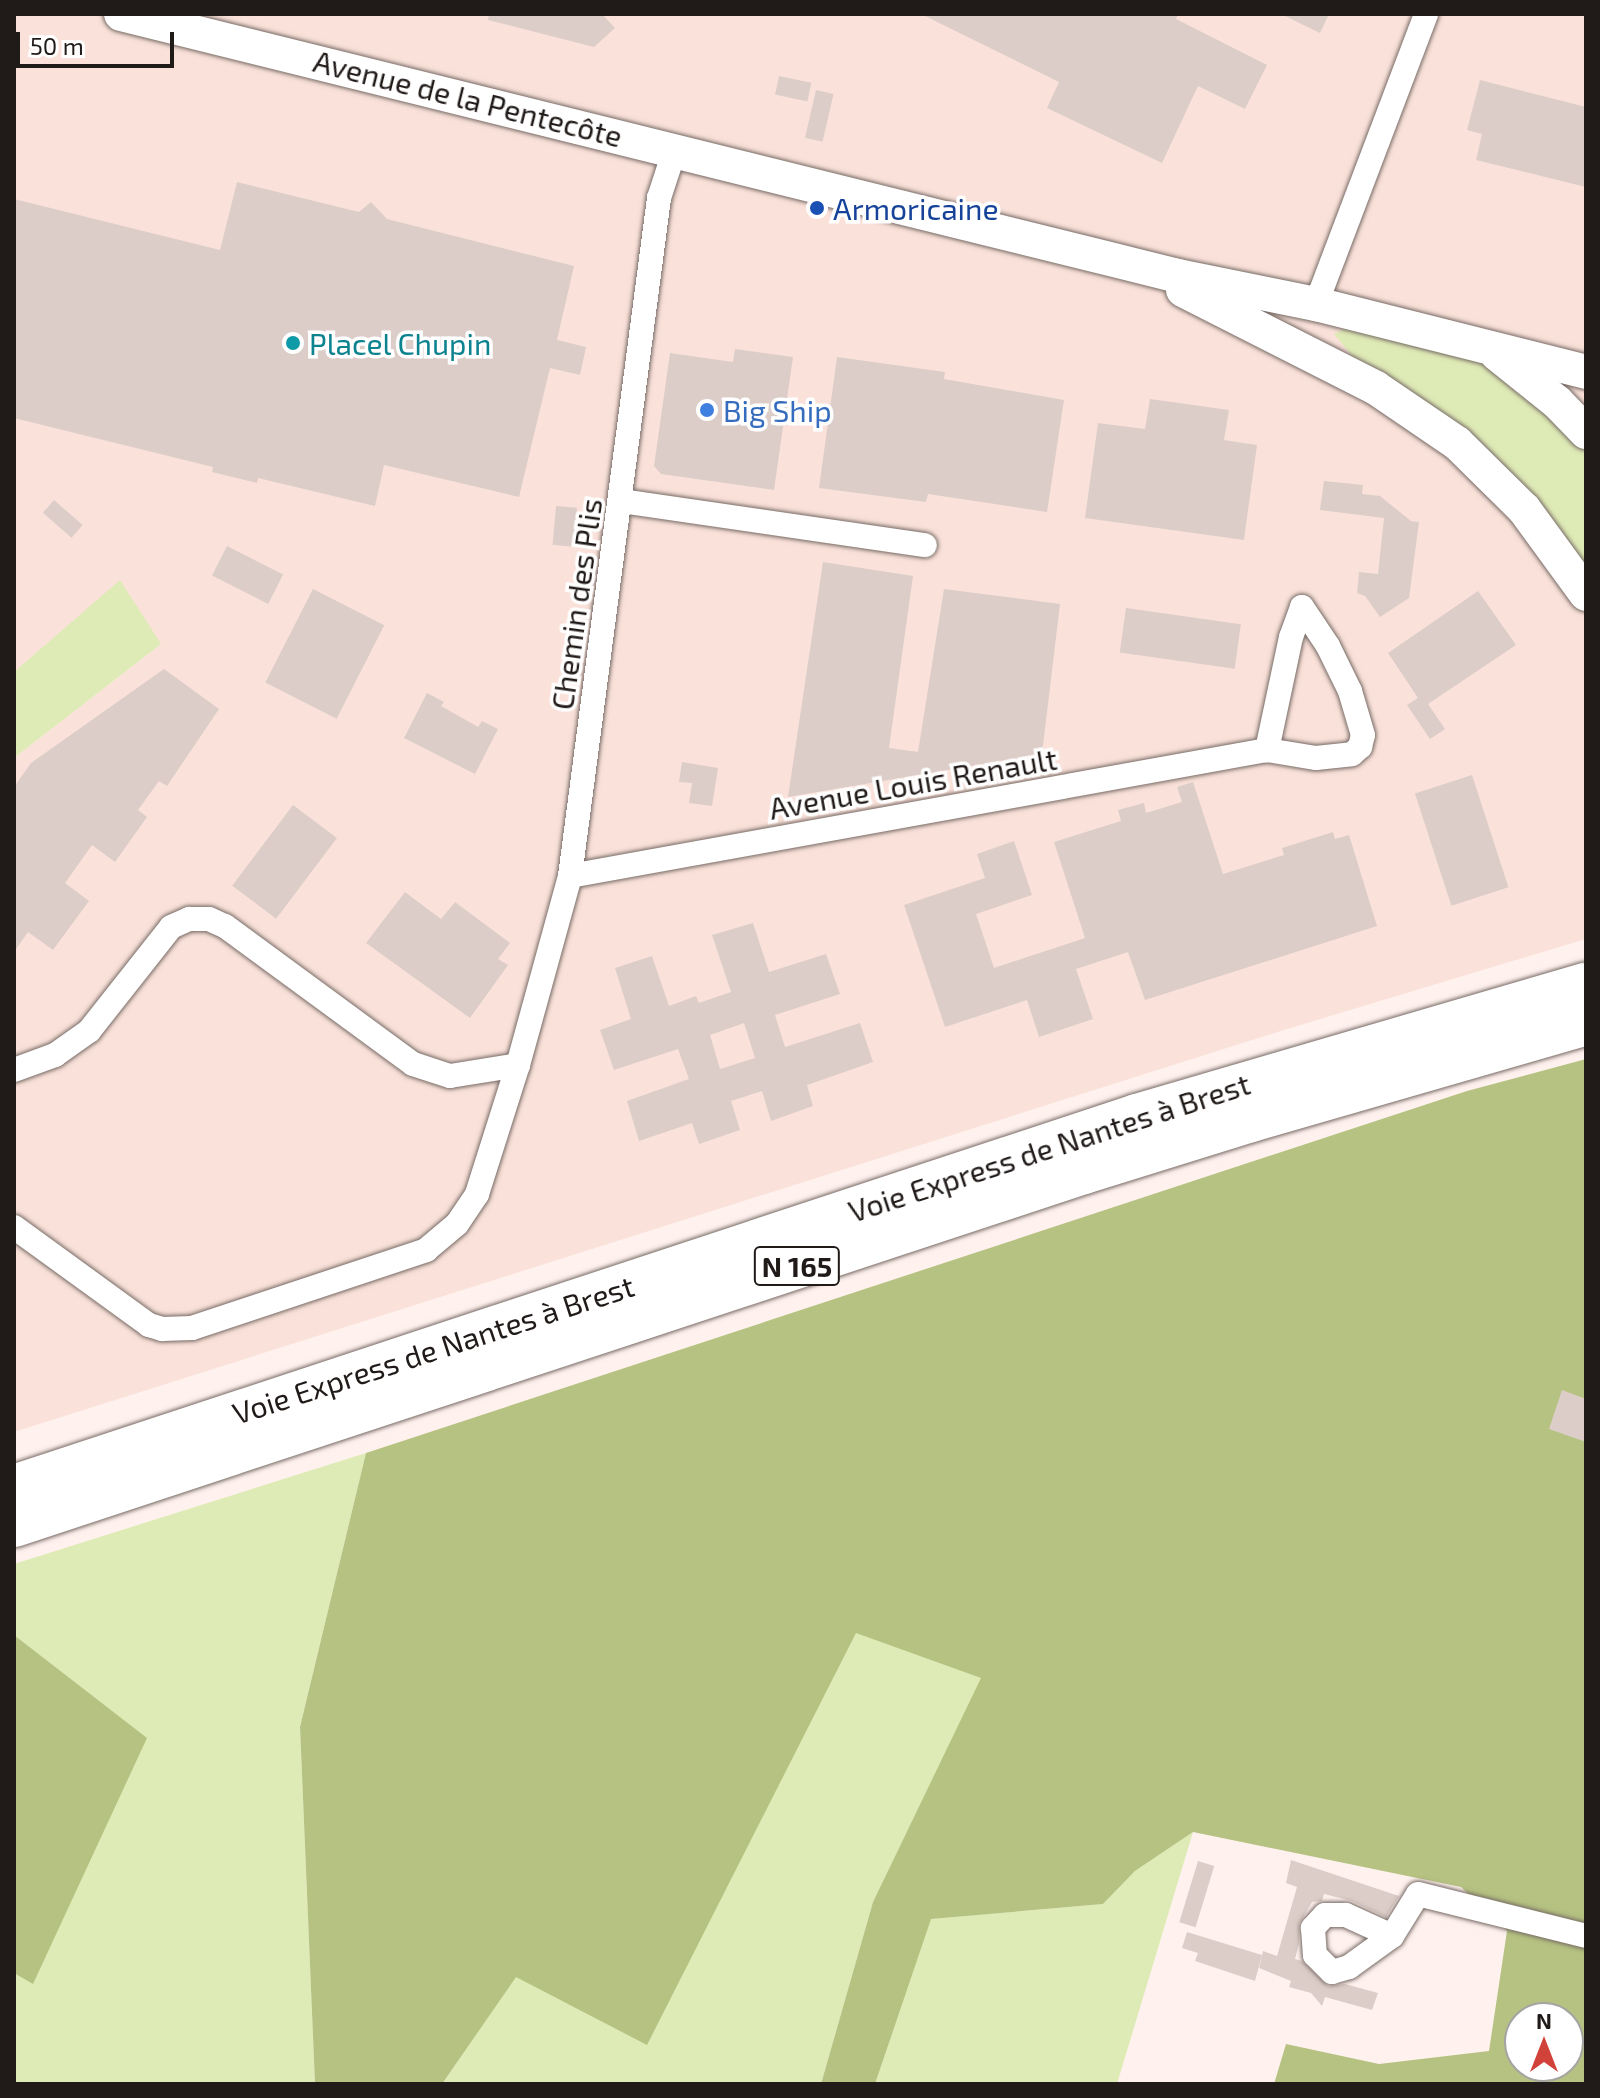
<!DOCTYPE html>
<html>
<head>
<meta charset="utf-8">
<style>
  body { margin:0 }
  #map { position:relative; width:1600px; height:2098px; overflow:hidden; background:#fff2ee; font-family:"Exo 2",sans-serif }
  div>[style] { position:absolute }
  .built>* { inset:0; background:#fae2da }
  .green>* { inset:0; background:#dfebb6 }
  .forest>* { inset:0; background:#b5c281 }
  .building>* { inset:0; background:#dccdc8; transform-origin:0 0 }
  .roads { filter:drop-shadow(0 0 2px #786b66) drop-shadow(0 0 2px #786b66) }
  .street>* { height:24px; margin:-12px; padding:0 12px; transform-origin:12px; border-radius:12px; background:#fff }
  .secondary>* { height:34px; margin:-17px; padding:0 17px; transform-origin:17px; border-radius:17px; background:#fff }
  .highway>* { height:44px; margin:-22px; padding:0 22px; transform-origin:22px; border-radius:22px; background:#fff }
  .dots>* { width:22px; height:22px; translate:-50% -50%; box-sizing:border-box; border:4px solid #fff; border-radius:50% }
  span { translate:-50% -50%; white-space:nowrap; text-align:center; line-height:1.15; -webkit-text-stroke:7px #fff; paint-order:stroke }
  .shield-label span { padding:2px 6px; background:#fff; border:2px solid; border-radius:6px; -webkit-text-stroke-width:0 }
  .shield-label { font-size:28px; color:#201a18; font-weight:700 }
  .street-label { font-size:30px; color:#201a18 }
  .transit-label { font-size:30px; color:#164399 }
  .left { translate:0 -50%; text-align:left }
  .culture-label { font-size:30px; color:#0d838f }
  .shop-label { font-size:30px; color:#366cbe }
  .frame { position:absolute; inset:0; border:16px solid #201a18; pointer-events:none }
  .north { position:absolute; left:1504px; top:2002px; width:80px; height:80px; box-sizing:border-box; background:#fff; border:2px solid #a6a3a3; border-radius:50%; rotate:0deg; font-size:22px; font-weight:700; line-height:32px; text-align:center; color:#201a18 }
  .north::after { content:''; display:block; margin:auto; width:28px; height:36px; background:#d0423a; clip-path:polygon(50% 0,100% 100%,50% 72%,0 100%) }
  .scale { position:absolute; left:16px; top:32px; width:158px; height:36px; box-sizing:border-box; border:4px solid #201a18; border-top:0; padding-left:10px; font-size:24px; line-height:28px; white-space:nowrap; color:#201a18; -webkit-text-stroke:6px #fff; paint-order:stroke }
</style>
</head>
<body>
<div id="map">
  <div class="built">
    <div style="clip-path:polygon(14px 14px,1586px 14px,1586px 939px,1284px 1030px,14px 1432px,14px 758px,161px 644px,14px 672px)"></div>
  </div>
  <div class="green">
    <div style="clip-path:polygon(1344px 329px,1493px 362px,1586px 446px,1586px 568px,1361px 367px,1334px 334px)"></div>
    <div style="clip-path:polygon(120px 580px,161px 644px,14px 758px,14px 672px)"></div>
    <div style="clip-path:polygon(366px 1453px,300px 1727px,315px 2084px,14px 2084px,14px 1973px,32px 1983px,146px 1738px,14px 1635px,14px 1564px)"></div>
    <div style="clip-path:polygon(856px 1632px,982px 1678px,873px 1902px,821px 2084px,442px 2084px,516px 1976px,647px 2044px)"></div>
    <div style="clip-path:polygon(1193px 1832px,1117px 2084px,875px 2084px,930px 1919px,1103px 1904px,1135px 1871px)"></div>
  </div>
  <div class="forest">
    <div style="clip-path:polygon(evenodd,1586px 1059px,1586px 2084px,1274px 2084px,1286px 2044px,1379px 2064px,1489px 2051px,1507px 1931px,1461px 1887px,1193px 1832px,1135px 1871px,1103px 1904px,931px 1919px,875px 2084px,821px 2084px,873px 1902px,981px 1678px,856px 1633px,647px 2045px,516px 1977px,442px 2084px,315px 2084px,300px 1727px,366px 1453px,1467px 1091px,1586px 1059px,1520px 2018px,1568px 2018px,1568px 2066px,1520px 2066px,1520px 2018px)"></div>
    <div style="clip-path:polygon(14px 1635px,147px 1738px,33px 1984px,14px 1973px)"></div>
  </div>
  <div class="building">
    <div style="clip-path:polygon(489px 14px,602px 14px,615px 28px,594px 47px,488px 20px)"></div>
    <div style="clip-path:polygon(921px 14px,1178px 14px,1176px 19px,1267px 65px,1245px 109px,1198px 86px,1162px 163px,1047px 108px,1059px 82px)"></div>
    <div style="clip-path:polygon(1281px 14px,1329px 14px,1320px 33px)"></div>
    <div style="left:779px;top:76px;width:33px;height:19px;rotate:12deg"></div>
    <div style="clip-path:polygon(1480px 80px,1586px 107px,1586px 187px,1476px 160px,1482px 134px,1467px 130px)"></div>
    <div style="left:816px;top:90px;width:18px;height:49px;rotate:13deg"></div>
    <div style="clip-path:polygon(237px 182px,359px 212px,371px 202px,387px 219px,574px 266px,557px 340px,586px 347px,580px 375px,550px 368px,519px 497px,384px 465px,375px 506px,258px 478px,257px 483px,212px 472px,213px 467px,14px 418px,14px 199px,220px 250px)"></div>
    <div style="clip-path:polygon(735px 349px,793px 357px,774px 490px,661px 474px,654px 466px,670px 353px,733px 362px)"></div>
    <div style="clip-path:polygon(837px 357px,945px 372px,944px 379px,1064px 400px,1047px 512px,928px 494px,926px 502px,819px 488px)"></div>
    <div style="clip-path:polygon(1150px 399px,1229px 410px,1224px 440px,1257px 445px,1244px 540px,1085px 518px,1098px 423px,1145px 429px)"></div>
    <div style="clip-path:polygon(1324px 481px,1363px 485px,1362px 494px,1380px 496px,1411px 521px,1419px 522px,1409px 598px,1380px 617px,1365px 596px,1357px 593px,1359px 572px,1378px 574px,1384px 518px,1320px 510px)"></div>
    <div style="left:54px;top:500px;width:38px;height:17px;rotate:41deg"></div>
    <div style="left:556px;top:506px;width:21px;height:39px;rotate:5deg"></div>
    <div style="left:227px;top:546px;width:63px;height:33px;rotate:27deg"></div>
    <div style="clip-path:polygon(823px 562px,913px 576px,889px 748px,918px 752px,944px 589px,1060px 604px,1042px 754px,788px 797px)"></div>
    <div style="left:313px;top:589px;width:80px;height:105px;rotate:27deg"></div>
    <div style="clip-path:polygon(1478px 591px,1516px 645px,1428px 704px,1445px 729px,1430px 739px,1407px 705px,1418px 698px,1388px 653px)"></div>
    <div style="left:1126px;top:608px;width:116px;height:45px;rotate:8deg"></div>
    <div style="clip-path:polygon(164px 669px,219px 709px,167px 786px,159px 781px,138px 810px,147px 817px,115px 862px,92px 845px,65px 883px,89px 901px,53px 950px,28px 932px,14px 952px,14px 787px,31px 763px)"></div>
    <div style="clip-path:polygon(427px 693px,444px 702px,441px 706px,478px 727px,482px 721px,498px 729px,475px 774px,404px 738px)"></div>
    <div style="clip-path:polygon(682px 762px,718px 768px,712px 806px,689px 803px,692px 783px,679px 782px)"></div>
    <div style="left:1472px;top:775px;width:118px;height:60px;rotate:72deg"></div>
    <div style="clip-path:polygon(1193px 782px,1223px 874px,1284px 855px,1282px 848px,1333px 832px,1335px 839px,1349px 835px,1377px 926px,1145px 1000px,1128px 952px,1076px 969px,1093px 1019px,1039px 1037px,1027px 1000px,945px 1027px,904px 905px,985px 878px,977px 854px,1014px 841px,1032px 895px,976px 914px,994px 968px,1085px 938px,1054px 842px,1121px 821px,1118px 810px,1144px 803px,1146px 813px,1182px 802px,1177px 787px)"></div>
    <div style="left:293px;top:805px;width:55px;height:101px;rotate:37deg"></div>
    <div style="clip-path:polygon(405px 892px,441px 919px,455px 902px,510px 943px,498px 959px,508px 965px,470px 1018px,366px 943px)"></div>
    <div style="clip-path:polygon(evenodd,753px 923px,769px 972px,826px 954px,840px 994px,775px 1015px,785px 1047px,860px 1023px,873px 1062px,807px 1085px,813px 1106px,771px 1121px,762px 1091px,731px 1101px,740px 1130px,699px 1144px,692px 1123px,639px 1141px,627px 1101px,689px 1079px,678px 1049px,614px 1070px,600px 1030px,631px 1019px,615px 968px,652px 956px,669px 1006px,696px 996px,699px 1003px,731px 992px,712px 935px,753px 923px,744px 1023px,755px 1058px,720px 1069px,710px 1035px,744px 1023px)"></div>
    <div style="clip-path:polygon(1562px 1390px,1586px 1399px,1586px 1442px,1549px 1429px)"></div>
    <div style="clip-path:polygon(1291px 1860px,1399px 1896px,1386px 1917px,1352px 1901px,1324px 1894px,1322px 1901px,1312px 1902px,1299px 1924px,1299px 1944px,1295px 1959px,1302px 1961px,1328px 1986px,1345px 1984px,1378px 1993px,1372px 2010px,1325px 1997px,1322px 2006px,1311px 1993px,1289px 1987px,1291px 1981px,1259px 1968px,1263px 1951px,1277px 1956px,1297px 1887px,1286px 1883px)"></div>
    <div style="left:1198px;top:1861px;width:17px;height:64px;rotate:17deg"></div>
    <div style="clip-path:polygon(1187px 1932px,1262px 1955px,1255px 1981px,1195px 1961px,1198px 1953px,1182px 1948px)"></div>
  </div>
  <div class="roads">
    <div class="street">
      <div style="left:1316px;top:304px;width:310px;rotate:-69.2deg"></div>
      <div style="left:622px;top:501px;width:306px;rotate:8.3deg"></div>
      <div style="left:570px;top:876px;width:708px;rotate:-10.25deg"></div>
      <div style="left:1267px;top:750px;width:50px;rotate:9.3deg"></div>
      <div style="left:1316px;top:758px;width:36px;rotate:-6deg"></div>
      <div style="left:1352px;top:754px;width:11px;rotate:-41deg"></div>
      <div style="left:1360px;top:747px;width:12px;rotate:-76deg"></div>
      <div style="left:1363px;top:735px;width:46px;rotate:-106.5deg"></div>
      <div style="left:1350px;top:691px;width:50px;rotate:-116.1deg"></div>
      <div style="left:1328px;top:646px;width:47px;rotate:-123.7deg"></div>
      <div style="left:1302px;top:607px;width:32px;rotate:110deg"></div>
      <div style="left:1291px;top:637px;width:116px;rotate:102deg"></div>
      <div style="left:14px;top:1070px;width:44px;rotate:-20.1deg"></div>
      <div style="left:55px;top:1055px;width:42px;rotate:-35.2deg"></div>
      <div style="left:89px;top:1031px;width:132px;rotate:-51.7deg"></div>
      <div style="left:171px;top:927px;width:20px;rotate:-24deg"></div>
      <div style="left:189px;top:919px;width:20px"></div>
      <div style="left:209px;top:919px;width:17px;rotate:24deg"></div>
      <div style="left:225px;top:926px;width:233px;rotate:36.3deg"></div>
      <div style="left:413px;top:1064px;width:39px;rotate:18deg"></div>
      <div style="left:450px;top:1076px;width:69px;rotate:-9.2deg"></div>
      <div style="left:14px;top:1227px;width:167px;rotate:36deg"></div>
      <div style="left:149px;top:1325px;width:14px;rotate:17deg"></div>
      <div style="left:162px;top:1329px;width:30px;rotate:-2deg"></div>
      <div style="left:192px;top:1328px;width:247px;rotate:-18.4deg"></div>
      <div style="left:426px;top:1250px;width:40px;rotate:-40deg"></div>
      <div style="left:457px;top:1224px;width:36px;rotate:-56deg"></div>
      <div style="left:477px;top:1194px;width:135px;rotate:-72.4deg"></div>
      <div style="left:518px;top:1065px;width:196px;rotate:-74.6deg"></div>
      <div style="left:570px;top:876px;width:684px;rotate:-82.52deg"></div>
      <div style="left:659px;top:198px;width:52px;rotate:-71.9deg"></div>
      <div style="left:1392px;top:1936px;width:51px;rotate:-155.5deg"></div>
      <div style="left:1346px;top:1915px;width:21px;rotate:180deg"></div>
      <div style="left:1325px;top:1915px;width:18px;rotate:133deg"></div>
      <div style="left:1313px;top:1928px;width:27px;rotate:86deg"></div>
      <div style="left:1315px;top:1955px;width:24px;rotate:45deg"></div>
      <div style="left:1332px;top:1972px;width:18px;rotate:-16deg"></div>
      <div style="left:1349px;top:1967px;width:53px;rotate:-35.8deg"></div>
      <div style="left:1392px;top:1936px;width:49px;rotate:-58.2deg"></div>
      <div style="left:1418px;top:1894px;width:173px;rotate:14deg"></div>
    </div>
    <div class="secondary">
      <div style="left:121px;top:14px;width:1089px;rotate:13.92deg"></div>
      <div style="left:1178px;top:276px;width:141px;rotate:11.5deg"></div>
      <div style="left:1316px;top:304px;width:278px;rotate:14.1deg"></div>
      <div style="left:1183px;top:290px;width:216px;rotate:26.9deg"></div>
      <div style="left:1376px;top:388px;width:98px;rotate:34.2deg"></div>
      <div style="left:1457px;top:443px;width:94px;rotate:44.6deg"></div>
      <div style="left:1524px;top:509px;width:105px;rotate:53.9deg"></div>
      <div style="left:1497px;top:354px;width:77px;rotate:38.7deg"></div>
      <div style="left:1557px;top:402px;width:42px;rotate:46deg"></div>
    </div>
    <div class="highway">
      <div style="left:14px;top:1487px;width:1183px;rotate:-18.28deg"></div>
      <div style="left:1137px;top:1116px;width:468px;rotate:-16.3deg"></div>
      <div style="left:14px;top:1525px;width:1127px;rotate:-18.26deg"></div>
      <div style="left:1084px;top:1172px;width:175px;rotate:-17.3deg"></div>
      <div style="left:1251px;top:1120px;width:349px;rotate:-16.1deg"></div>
    </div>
  </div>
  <div class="dots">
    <div style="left:817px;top:208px;background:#1a4fb4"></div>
    <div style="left:293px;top:343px;background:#0f9aa8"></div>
    <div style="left:707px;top:410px;background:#3f7fe0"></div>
  </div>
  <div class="shield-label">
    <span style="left:797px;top:1266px">N 165</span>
  </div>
  <div class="street-label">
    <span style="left:468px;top:98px;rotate:14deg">Avenue de la Pentecôte</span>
    <span style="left:576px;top:604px;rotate:-82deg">Chemin des Plis</span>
    <span style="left:913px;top:783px;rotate:-10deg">Avenue Louis Renault</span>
    <span style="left:1049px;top:1147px;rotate:-18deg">Voie Express de Nantes à Brest</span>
    <span style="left:433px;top:1349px;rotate:-18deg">Voie Express de Nantes à Brest</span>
  </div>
  <div class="transit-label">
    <span class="left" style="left:833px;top:208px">Armoricaine</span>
  </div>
  <div class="culture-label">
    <span class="left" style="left:309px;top:343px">Placel Chupin</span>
  </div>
  <div class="shop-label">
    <span class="left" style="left:723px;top:410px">Big Ship</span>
  </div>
  <div class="frame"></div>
  <div class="north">N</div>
  <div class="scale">50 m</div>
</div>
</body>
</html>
